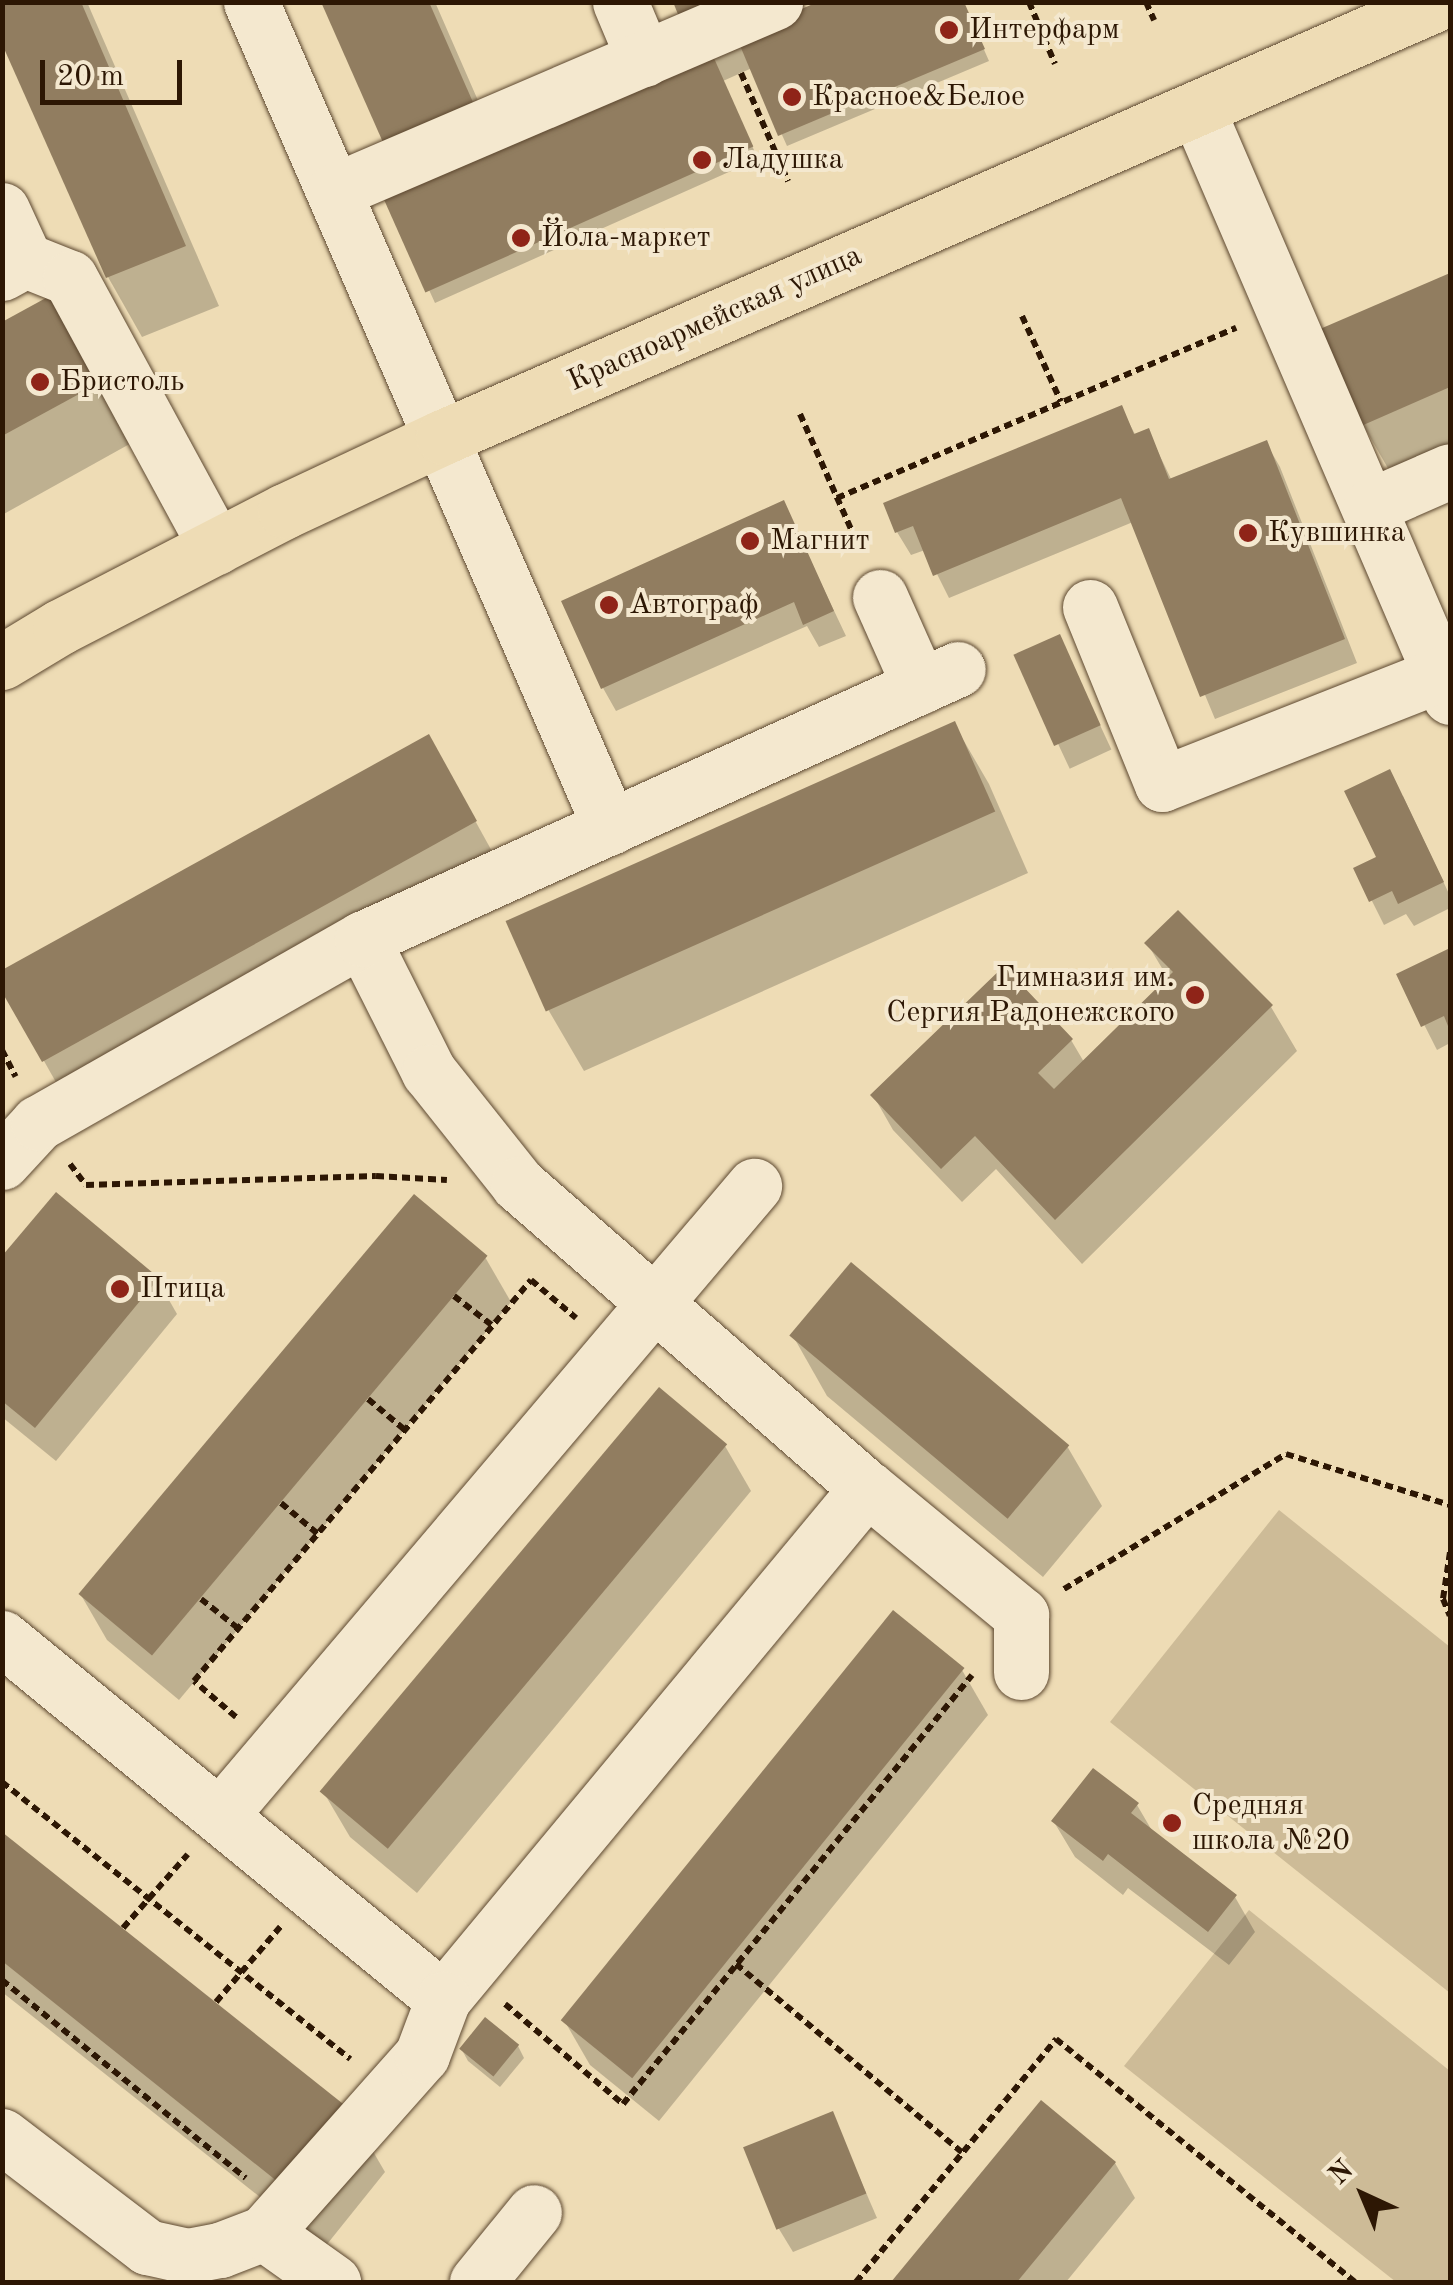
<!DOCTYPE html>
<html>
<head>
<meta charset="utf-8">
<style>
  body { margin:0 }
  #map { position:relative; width:1453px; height:2285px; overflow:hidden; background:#eedcb5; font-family:"Old Standard TT",serif }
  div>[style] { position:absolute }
  .green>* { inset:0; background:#cdbb97 }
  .shadow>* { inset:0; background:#0003; transform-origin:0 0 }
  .building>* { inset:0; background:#917d60; transform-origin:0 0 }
  .path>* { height:6px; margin-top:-3px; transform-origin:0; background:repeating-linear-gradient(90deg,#2d1704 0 8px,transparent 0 13px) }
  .roads { filter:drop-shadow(0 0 2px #5d4830) drop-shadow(0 0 2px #5d4830) }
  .minor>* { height:55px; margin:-27.5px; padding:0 27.5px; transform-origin:27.5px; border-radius:27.5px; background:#f4e8cf }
  .major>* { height:55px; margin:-27.5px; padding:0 27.5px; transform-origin:27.5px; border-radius:27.5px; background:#eedcb5 }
  .dots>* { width:28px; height:28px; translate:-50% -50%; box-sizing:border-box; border:5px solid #f4e8cf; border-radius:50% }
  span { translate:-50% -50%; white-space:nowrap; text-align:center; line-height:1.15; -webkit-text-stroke:8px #f4e8cf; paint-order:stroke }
  .poi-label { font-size:30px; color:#2d1704 }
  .left { translate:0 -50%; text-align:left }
  .right { translate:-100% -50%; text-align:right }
  .street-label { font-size:30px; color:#2d1704 }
  .frame { position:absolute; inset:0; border:5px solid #2d1704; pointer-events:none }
  .north { position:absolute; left:1313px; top:2145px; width:100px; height:100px; -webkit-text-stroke:8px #f4e8cf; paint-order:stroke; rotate:316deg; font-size:28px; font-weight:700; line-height:40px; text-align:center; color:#2d1704 }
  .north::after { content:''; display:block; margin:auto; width:35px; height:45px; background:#2d1704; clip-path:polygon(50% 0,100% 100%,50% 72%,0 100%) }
  .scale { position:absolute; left:40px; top:60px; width:142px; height:45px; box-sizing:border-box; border:5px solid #2d1704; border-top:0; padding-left:12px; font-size:30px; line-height:35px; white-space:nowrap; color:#2d1704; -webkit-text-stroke:8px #f4e8cf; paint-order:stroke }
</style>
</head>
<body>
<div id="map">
  <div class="green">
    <div style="clip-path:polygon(1279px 1510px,1450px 1647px,1450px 1993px,1110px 1722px)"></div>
    <div style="clip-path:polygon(1249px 1910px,1450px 2071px,1450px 2282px,1396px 2282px,1124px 2066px)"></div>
  </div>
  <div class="shadow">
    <div style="clip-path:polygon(2px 2px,87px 2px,219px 306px,142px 337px,108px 277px)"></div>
    <div style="clip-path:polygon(323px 2px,435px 2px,497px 144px,789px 17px,963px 2px,989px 61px,787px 146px,752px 68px,723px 81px,758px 159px,435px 303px,385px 193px,408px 183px)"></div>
    <div style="clip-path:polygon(1450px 276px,1450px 443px,1389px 470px,1363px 425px,1323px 331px)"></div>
    <div style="clip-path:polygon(54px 297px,135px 441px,2px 515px,2px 325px)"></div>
    <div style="clip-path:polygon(1121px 408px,1136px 436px,1148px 431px,1172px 481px,1266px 443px,1280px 467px,1357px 663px,1215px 719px,1133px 522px,949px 598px,925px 550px,911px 555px,897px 532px)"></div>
    <div style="clip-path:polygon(783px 503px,846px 636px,819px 647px,807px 626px,616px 711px,603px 688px)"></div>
    <div style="left:1059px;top:637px;width:124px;height:46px;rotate:65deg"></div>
    <div style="clip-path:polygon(954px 724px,989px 784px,1028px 873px,584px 1071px,549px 1011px,510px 923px)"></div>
    <div style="clip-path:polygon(1403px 796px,1450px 896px,1450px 908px,1414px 926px,1406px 914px,1384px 925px,1356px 869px,1379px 858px)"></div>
    <div style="clip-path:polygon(462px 797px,509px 882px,78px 1121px,2px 987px)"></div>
    <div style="clip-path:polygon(1147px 943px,1271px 1007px,1297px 1051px,1082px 1264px,996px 1169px,962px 1202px,893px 1130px,873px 1095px,1071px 1040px,1084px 1062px,1169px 980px)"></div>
    <div style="clip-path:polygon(1450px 950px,1450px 1043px,1437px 1050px,1399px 975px)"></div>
    <div style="clip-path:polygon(485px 1257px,511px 1302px,179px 1700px,107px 1640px,81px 1595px)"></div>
    <div style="clip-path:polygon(2px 1260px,157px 1279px,177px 1314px,56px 1461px,2px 1417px)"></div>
    <div style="clip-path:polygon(793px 1336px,1067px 1446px,1102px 1506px,1043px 1577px,827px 1396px)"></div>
    <div style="clip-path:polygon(659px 1391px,725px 1446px,751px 1491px,417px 1893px,350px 1837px,324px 1793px)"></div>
    <div style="clip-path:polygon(962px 1670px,988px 1715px,659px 2121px,590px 2065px,564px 2020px)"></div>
    <div style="clip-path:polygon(1137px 1805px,1154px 1834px,1235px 1897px,1255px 1932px,1229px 1965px,1128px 1888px,1123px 1895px,1075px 1857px,1054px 1822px)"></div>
    <div style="clip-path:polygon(2px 1835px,350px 2112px,385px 2172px,324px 2248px,2px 1992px)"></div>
    <div style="clip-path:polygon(518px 2046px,524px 2058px,500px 2087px,468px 2061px,462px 2050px)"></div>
    <div style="clip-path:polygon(1041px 2103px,1115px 2163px,1135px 2198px,1066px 2282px,894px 2282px)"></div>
    <div style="clip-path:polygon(832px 2114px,877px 2218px,793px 2252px,779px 2229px)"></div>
  </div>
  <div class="building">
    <div style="clip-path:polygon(2px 2px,81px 2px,186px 246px,106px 278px,2px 44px)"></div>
    <div style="clip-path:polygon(321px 2px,429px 2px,479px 116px,389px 156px)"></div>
    <div style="clip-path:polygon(673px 2px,732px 2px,682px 24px)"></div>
    <div style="clip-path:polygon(818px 2px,964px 2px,985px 49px,778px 136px,736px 36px)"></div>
    <div style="left:709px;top:47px;width:109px;height:359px;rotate:66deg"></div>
    <div style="clip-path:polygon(1450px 273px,1450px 387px,1361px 426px,1320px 329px)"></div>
    <div style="clip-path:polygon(55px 293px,103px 381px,2px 436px,2px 322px)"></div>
    <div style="clip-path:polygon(1122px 405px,1134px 434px,1149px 428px,1169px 479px,1267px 440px,1345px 639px,1200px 697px,1121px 498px,933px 576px,913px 526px,895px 533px,883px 503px)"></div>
    <div style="clip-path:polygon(784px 500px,834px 611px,803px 625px,794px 602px,601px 689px,561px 601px)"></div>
    <div style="left:1060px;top:634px;width:100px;height:51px;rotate:66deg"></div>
    <div style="left:955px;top:721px;width:99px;height:492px;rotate:66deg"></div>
    <div style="clip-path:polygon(429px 734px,477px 821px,42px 1062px,2px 992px,2px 970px)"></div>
    <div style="clip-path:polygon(1390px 769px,1444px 882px,1398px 904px,1392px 891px,1369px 902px,1353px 868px,1376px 857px,1344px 791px)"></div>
    <div style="clip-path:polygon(1178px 910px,1273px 1005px,1055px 1220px,975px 1136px,941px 1169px,870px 1095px,1004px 966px,1073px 1039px,1038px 1073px,1054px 1089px,1173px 972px,1144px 943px)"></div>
    <div style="clip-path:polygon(1450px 948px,1450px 1031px,1444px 1016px,1421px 1027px,1396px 974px)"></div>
    <div style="clip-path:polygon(56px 1192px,159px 1278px,35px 1428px,2px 1401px,2px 1256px)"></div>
    <div style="left:414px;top:1194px;width:96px;height:522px;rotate:40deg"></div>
    <div style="left:851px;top:1262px;width:285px;height:96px;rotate:40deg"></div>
    <div style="left:659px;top:1387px;width:89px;height:528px;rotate:40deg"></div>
    <div style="left:893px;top:1610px;width:92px;height:528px;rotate:39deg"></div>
    <div style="clip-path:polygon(1093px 1768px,1139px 1803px,1131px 1813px,1237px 1895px,1208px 1932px,1108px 1854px,1103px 1861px,1051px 1821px)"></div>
    <div style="clip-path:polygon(2px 1832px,352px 2111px,288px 2190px,2px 1961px)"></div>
    <div style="left:485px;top:2017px;width:44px;height:41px;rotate:39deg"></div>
    <div style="clip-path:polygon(1041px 2100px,1116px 2162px,1017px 2282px,891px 2282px)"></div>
    <div style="left:833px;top:2111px;width:89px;height:97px;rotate:68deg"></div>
  </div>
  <div class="path">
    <div style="left:1029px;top:2px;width:67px;rotate:67.2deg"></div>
    <div style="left:1146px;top:2px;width:20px;rotate:66deg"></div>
    <div style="left:741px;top:73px;width:118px;rotate:66.5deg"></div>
    <div style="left:1022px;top:316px;width:94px;rotate:65.6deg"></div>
    <div style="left:800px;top:414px;width:153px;rotate:66.1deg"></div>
    <div style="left:837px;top:498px;width:434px;rotate:-23.1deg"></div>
    <div style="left:2px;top:1050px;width:30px;rotate:63deg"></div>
    <div style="left:70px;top:1164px;width:26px;rotate:53deg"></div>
    <div style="left:86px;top:1185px;width:290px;rotate:-1.8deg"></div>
    <div style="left:376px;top:1176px;width:71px;rotate:3.2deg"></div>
    <div style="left:454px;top:1296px;width:49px;rotate:37.6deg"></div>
    <div style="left:368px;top:1399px;width:48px;rotate:40deg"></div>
    <div style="left:281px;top:1503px;width:48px;rotate:40deg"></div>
    <div style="left:1450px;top:1552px;width:48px;rotate:98.5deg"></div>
    <div style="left:1443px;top:1599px;width:18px;rotate:68deg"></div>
    <div style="left:1064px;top:1589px;width:260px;rotate:-31.3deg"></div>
    <div style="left:1286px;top:1454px;width:172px;rotate:17.3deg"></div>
    <div style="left:201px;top:1599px;width:48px;rotate:38.3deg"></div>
    <div style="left:236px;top:1717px;width:55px;rotate:-139.4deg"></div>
    <div style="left:194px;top:1681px;width:524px;rotate:-49.96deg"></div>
    <div style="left:531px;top:1280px;width:59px;rotate:40.2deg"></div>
    <div style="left:2px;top:1782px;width:445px;rotate:38.5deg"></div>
    <div style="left:123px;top:1928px;width:98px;rotate:-48.7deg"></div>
    <div style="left:736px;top:1964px;width:294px;rotate:39.8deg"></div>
    <div style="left:2px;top:1980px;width:314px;rotate:39.1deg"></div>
    <div style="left:216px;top:2002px;width:99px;rotate:-49.5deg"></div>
    <div style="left:505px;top:2004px;width:155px;rotate:40.3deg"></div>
    <div style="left:623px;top:2104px;width:553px;rotate:-50.87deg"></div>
    <div style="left:856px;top:2282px;width:315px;rotate:-50.5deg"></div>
    <div style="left:1056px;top:2039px;width:385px;rotate:39.1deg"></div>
  </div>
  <div class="roads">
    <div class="minor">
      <div style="left:251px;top:2px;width:900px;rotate:66.48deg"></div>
      <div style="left:620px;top:2px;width:62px;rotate:67.2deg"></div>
      <div style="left:1197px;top:109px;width:640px;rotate:66.72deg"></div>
      <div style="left:334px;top:191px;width:480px;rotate:-23.2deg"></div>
      <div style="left:2px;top:210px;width:55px;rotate:65.3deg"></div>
      <div style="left:2px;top:273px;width:26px;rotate:-29deg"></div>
      <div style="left:25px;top:260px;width:48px;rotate:21.8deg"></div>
      <div style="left:70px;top:278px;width:306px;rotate:61.5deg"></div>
      <div style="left:1370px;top:506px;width:87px;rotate:-23.6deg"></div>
      <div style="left:880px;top:597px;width:98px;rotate:66deg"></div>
      <div style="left:1090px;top:607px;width:191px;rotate:67.9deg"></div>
      <div style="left:1162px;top:784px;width:300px;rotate:-21.5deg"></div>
      <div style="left:362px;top:939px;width:149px;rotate:63.3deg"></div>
      <div style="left:429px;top:1072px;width:143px;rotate:51.5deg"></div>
      <div style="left:518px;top:1184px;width:463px;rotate:41.1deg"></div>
      <div style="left:867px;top:1488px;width:200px;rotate:39.5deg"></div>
      <div style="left:1021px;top:1615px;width:57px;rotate:90deg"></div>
      <div style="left:2px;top:1162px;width:53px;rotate:-47.3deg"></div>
      <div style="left:38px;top:1123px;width:373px;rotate:-29.6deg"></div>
      <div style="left:362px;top:939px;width:654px;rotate:-24.37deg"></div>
      <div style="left:2px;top:1638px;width:570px;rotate:39.3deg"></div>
      <div style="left:443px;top:1999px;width:664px;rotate:-50.32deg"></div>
      <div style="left:221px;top:1814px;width:824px;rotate:-49.68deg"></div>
      <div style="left:2px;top:2136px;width:183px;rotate:37.4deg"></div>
      <div style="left:147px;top:2247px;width:42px;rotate:12.4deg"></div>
      <div style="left:188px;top:2256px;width:33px;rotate:-11deg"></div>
      <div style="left:220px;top:2250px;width:47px;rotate:-21.1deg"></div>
      <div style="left:264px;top:2233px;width:85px;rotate:35.4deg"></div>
      <div style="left:264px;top:2233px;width:238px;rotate:-48.4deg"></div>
      <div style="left:422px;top:2055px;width:60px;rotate:-69.4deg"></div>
      <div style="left:477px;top:2282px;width:90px;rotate:-50.8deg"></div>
    </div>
    <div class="major">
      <div style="left:2px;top:662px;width:68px;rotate:-31.1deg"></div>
      <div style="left:60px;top:627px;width:253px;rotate:-27.3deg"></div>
      <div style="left:285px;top:511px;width:174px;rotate:-25.1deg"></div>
      <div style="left:443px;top:437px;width:1088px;rotate:-23.57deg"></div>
    </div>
  </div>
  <div class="dots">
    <div style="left:949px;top:30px;background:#8f2418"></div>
    <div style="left:792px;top:97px;background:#8f2418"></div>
    <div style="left:702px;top:160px;background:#8f2418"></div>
    <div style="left:521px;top:238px;background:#8f2418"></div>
    <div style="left:40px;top:382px;background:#8f2418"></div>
    <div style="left:1248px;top:533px;background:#8f2418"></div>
    <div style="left:750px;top:541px;background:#8f2418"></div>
    <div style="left:609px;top:605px;background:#8f2418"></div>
    <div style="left:1195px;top:995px;background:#8f2418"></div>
    <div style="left:120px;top:1289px;background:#8f2418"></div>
    <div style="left:1172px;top:1823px;background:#8f2418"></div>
  </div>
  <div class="poi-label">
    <span class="left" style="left:969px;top:30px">Интерфарм</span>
    <span class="left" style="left:812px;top:97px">Красное&amp;Белое</span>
    <span class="left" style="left:722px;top:160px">Ладушка</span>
    <span class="left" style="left:541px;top:238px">Йола-маркет</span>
    <span class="left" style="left:60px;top:382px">Бристоль</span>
    <span class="left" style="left:1268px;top:533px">Кувшинка</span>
    <span class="left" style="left:770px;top:541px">Магнит</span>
    <span class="left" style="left:629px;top:605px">Автограф</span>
    <span class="right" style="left:1175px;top:995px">Гимназия им.<br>Сергия Радонежского</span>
    <span class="left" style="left:140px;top:1289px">Птица</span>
    <span class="left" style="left:1192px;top:1823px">Средняя<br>школа №20</span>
  </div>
  <div class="street-label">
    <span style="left:715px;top:319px;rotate:-24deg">Красноармейская улица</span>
  </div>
  <div class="frame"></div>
  <div class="north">N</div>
  <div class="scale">20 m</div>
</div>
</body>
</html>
